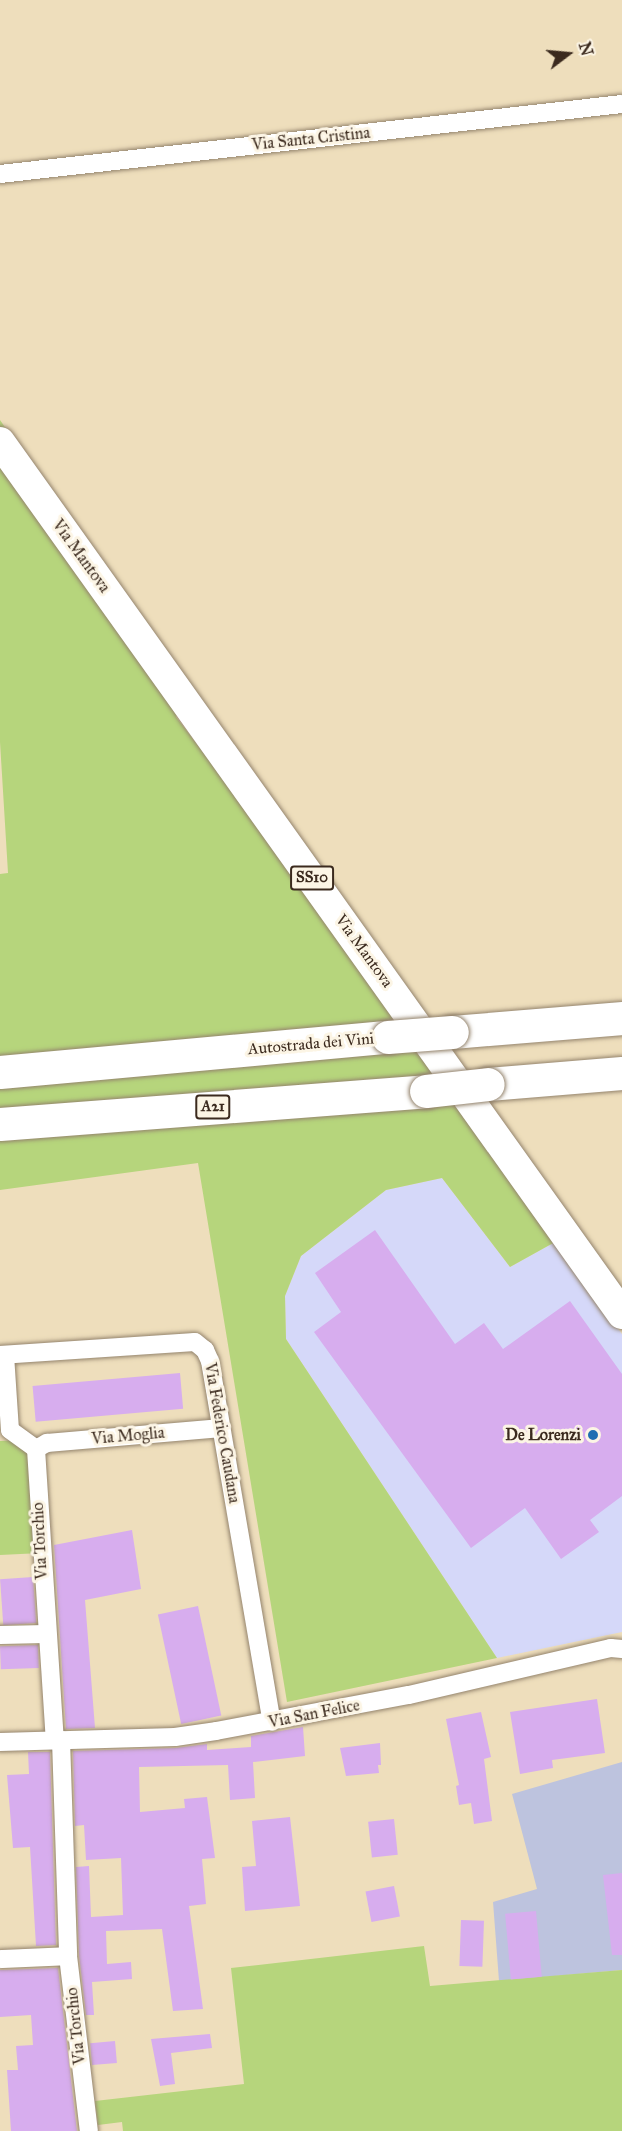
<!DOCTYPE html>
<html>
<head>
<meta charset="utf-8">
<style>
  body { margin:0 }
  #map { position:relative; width:622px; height:2131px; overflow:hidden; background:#eedebc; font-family:"IM FELL Great Primer",serif }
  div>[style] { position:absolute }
  .built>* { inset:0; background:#d5d8f9 }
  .industrial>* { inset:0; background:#bdc3de }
  .green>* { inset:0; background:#b6d57c }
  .building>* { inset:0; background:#d7adee; transform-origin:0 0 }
  .roads { filter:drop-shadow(0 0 2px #94846d) drop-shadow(0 0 2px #94846d) }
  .street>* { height:18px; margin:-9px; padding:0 9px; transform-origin:9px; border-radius:9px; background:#fff }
  .primary>* { height:30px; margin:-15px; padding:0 15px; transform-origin:15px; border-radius:15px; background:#fff }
  .highway>* { height:33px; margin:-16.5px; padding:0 16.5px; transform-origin:16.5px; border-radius:16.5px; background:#fff }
  .bridges { filter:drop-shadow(0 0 2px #94846d) drop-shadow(0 0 2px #94846d) }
  .highway-bridge>* { height:33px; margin:-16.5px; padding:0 16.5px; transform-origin:16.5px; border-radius:16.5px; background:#fff }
  .dots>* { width:16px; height:16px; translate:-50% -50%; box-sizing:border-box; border:3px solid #fcf5e5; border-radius:50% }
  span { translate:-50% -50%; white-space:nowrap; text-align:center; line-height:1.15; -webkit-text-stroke:6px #fcf5e5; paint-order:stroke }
  .shield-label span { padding:2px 4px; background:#fcf5e5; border:2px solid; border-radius:4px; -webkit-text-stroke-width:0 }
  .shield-label { font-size:15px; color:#3b2a1e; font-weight:700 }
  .street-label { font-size:16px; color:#3b2a1e }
  .poi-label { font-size:16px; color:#3b2a1e; font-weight:700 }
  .right { translate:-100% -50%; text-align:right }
  .north { position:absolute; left:538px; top:24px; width:60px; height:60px; -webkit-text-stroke:4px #fcf5e5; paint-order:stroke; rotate:74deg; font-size:16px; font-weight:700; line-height:24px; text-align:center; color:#3b2a1e }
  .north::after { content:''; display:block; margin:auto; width:21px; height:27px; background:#3b2a1e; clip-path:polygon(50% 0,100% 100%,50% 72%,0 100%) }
</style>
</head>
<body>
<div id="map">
  <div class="built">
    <div style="clip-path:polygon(442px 1178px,510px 1267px,555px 1242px,622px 1334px,622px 1632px,497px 1658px,286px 1339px,285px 1296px,301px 1256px,386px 1190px)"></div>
  </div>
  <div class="industrial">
    <div style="clip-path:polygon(622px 1762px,622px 1970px,499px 1981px,493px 1902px,537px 1889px,512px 1794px)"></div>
  </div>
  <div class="green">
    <div style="clip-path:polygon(0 420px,186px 691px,176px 717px,371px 970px,555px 1242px,510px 1267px,442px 1178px,386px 1190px,301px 1256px,285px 1296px,286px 1339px,497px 1658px,287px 1702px,198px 1163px,0 1190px,0 874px,8px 873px,0 742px)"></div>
    <div style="clip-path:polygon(30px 1440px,41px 1553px,0 1555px,0 1441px)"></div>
    <div style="clip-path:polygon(424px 1946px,430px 1986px,622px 1970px,622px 2131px,123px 2131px,122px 2122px,98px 2125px,95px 2101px,244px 2084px,231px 1968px)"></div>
  </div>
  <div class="building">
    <div style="clip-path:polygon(375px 1230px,455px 1344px,484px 1323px,503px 1349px,570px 1301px,622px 1374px,622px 1496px,590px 1520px,599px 1532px,561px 1559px,525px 1508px,471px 1548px,314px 1332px,341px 1312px,315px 1273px)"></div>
    <div style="left:180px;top:1373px;width:36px;height:148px;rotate:85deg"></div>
    <div style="clip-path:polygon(132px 1530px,141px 1589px,85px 1600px,95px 1728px,66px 1729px,54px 1545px)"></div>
    <div style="left:33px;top:1577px;width:46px;height:33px;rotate:86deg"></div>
    <div style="left:198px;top:1606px;width:112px;height:41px;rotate:78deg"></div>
    <div style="left:38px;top:1645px;width:23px;height:38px;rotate:88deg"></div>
    <div style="clip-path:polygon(597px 1699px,605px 1753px,552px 1760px,553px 1768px,520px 1774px,510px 1712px)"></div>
    <div style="clip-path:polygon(481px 1712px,491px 1757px,484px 1759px,492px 1821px,474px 1824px,471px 1803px,459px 1805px,456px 1786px,459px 1785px,446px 1719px)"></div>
    <div style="clip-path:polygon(303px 1727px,305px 1756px,253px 1762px,255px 1798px,230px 1800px,228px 1765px,139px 1767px,140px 1812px,185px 1808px,184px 1799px,207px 1797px,215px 1858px,202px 1859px,206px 1904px,189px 1906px,203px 2009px,173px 2011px,162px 1929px,106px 1931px,107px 1964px,131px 1962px,132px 1979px,92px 1982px,94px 2015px,86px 2015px,79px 1955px,76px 1867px,89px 1866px,91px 1917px,123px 1915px,121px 1858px,86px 1860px,84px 1825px,75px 1826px,73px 1751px,175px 1748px,207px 1744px,207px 1750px,251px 1747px,251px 1736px)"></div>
    <div style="clip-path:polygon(380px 1743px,381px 1765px,378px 1765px,379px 1773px,346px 1776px,340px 1748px)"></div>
    <div style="clip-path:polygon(28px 1752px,50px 1752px,56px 1945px,36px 1946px,30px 1847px,13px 1848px,7px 1775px,29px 1774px)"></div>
    <div style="clip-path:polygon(290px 1817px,300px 1906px,245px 1911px,242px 1867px,256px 1866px,252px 1821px)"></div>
    <div style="left:394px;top:1819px;width:36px;height:26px;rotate:84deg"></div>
    <div style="clip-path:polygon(622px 1873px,622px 1955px,612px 1955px,603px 1875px)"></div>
    <div style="left:394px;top:1886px;width:31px;height:29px;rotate:79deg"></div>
    <div style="left:536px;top:1911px;width:66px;height:31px;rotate:85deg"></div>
    <div style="left:461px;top:1920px;width:23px;height:46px;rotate:2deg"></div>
    <div style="clip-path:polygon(58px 1968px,77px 2131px,11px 2131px,7px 2070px,18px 2070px,16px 2046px,33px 2045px,31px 2015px,0 2017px,0 1970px)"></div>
    <div style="clip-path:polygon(210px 2034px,212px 2048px,171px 2053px,175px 2084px,160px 2086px,151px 2039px)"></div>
    <div style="left:115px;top:2041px;width:22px;height:25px;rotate:85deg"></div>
  </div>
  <div class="roads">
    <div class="street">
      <div style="left:0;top:174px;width:626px;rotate:-6.42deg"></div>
      <div style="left:0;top:1355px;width:195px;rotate:-3.8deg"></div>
      <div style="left:195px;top:1342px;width:13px;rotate:39deg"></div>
      <div style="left:205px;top:1350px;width:12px;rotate:66deg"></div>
      <div style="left:210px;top:1361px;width:366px;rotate:80.3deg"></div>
      <div style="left:5px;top:1355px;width:75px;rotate:86.2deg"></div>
      <div style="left:10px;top:1430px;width:32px;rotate:36deg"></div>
      <div style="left:36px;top:1449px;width:292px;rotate:86.3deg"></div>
      <div style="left:36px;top:1449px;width:13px;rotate:-29deg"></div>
      <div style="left:47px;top:1443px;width:175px;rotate:-4.9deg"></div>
      <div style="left:0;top:1635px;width:46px;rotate:-1.2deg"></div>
      <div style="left:61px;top:1740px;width:216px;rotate:88.1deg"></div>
      <div style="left:68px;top:1956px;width:176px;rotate:83.2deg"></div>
      <div style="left:0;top:1742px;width:175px;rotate:-1.6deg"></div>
      <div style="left:175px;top:1737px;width:41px;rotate:-8.3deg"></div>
      <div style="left:216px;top:1731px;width:196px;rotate:-10.6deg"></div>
      <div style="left:409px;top:1695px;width:207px;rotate:-13.1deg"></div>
      <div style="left:611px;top:1648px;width:11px;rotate:5deg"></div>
      <div style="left:0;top:1959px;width:68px;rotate:-2.5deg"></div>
    </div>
    <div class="primary">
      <div style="left:0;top:442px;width:1071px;rotate:54.5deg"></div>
    </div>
    <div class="highway">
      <div style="left:452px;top:1032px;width:171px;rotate:-4.7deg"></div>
      <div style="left:0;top:1072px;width:390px;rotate:-5.2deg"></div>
      <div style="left:488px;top:1084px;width:134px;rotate:-4.7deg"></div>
      <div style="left:0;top:1124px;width:427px;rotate:-4.4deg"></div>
    </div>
  </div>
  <div class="bridges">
    <div class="highway-bridge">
      <div style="left:388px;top:1037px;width:64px;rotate:-4.5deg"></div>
      <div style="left:426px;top:1091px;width:62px;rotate:-6.4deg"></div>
    </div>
  </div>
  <div class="dots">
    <div style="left:593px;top:1435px;background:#1f6fb2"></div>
  </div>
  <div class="shield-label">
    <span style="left:312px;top:878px">SS10</span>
    <span style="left:213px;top:1107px">A21</span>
  </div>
  <div class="street-label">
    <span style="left:311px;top:139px;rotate:-6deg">Via Santa Cristina</span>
    <span style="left:81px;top:556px;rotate:54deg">Via Mantova</span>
    <span style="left:364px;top:951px;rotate:54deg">Via Mantova</span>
    <span style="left:311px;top:1044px;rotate:-5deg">Autostrada dei Vini</span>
    <span style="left:222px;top:1433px;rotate:80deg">Via Federico Caudana</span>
    <span style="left:128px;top:1436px;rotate:-5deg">Via Moglia</span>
    <span style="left:40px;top:1541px;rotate:-93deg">Via Torchio</span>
    <span style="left:314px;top:1714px;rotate:-11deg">Via San Felice</span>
    <span style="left:76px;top:2026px;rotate:-96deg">Via Torchio</span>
  </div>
  <div class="poi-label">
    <span class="right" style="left:581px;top:1435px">De Lorenzi</span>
  </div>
  <div class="north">N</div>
</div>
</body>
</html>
